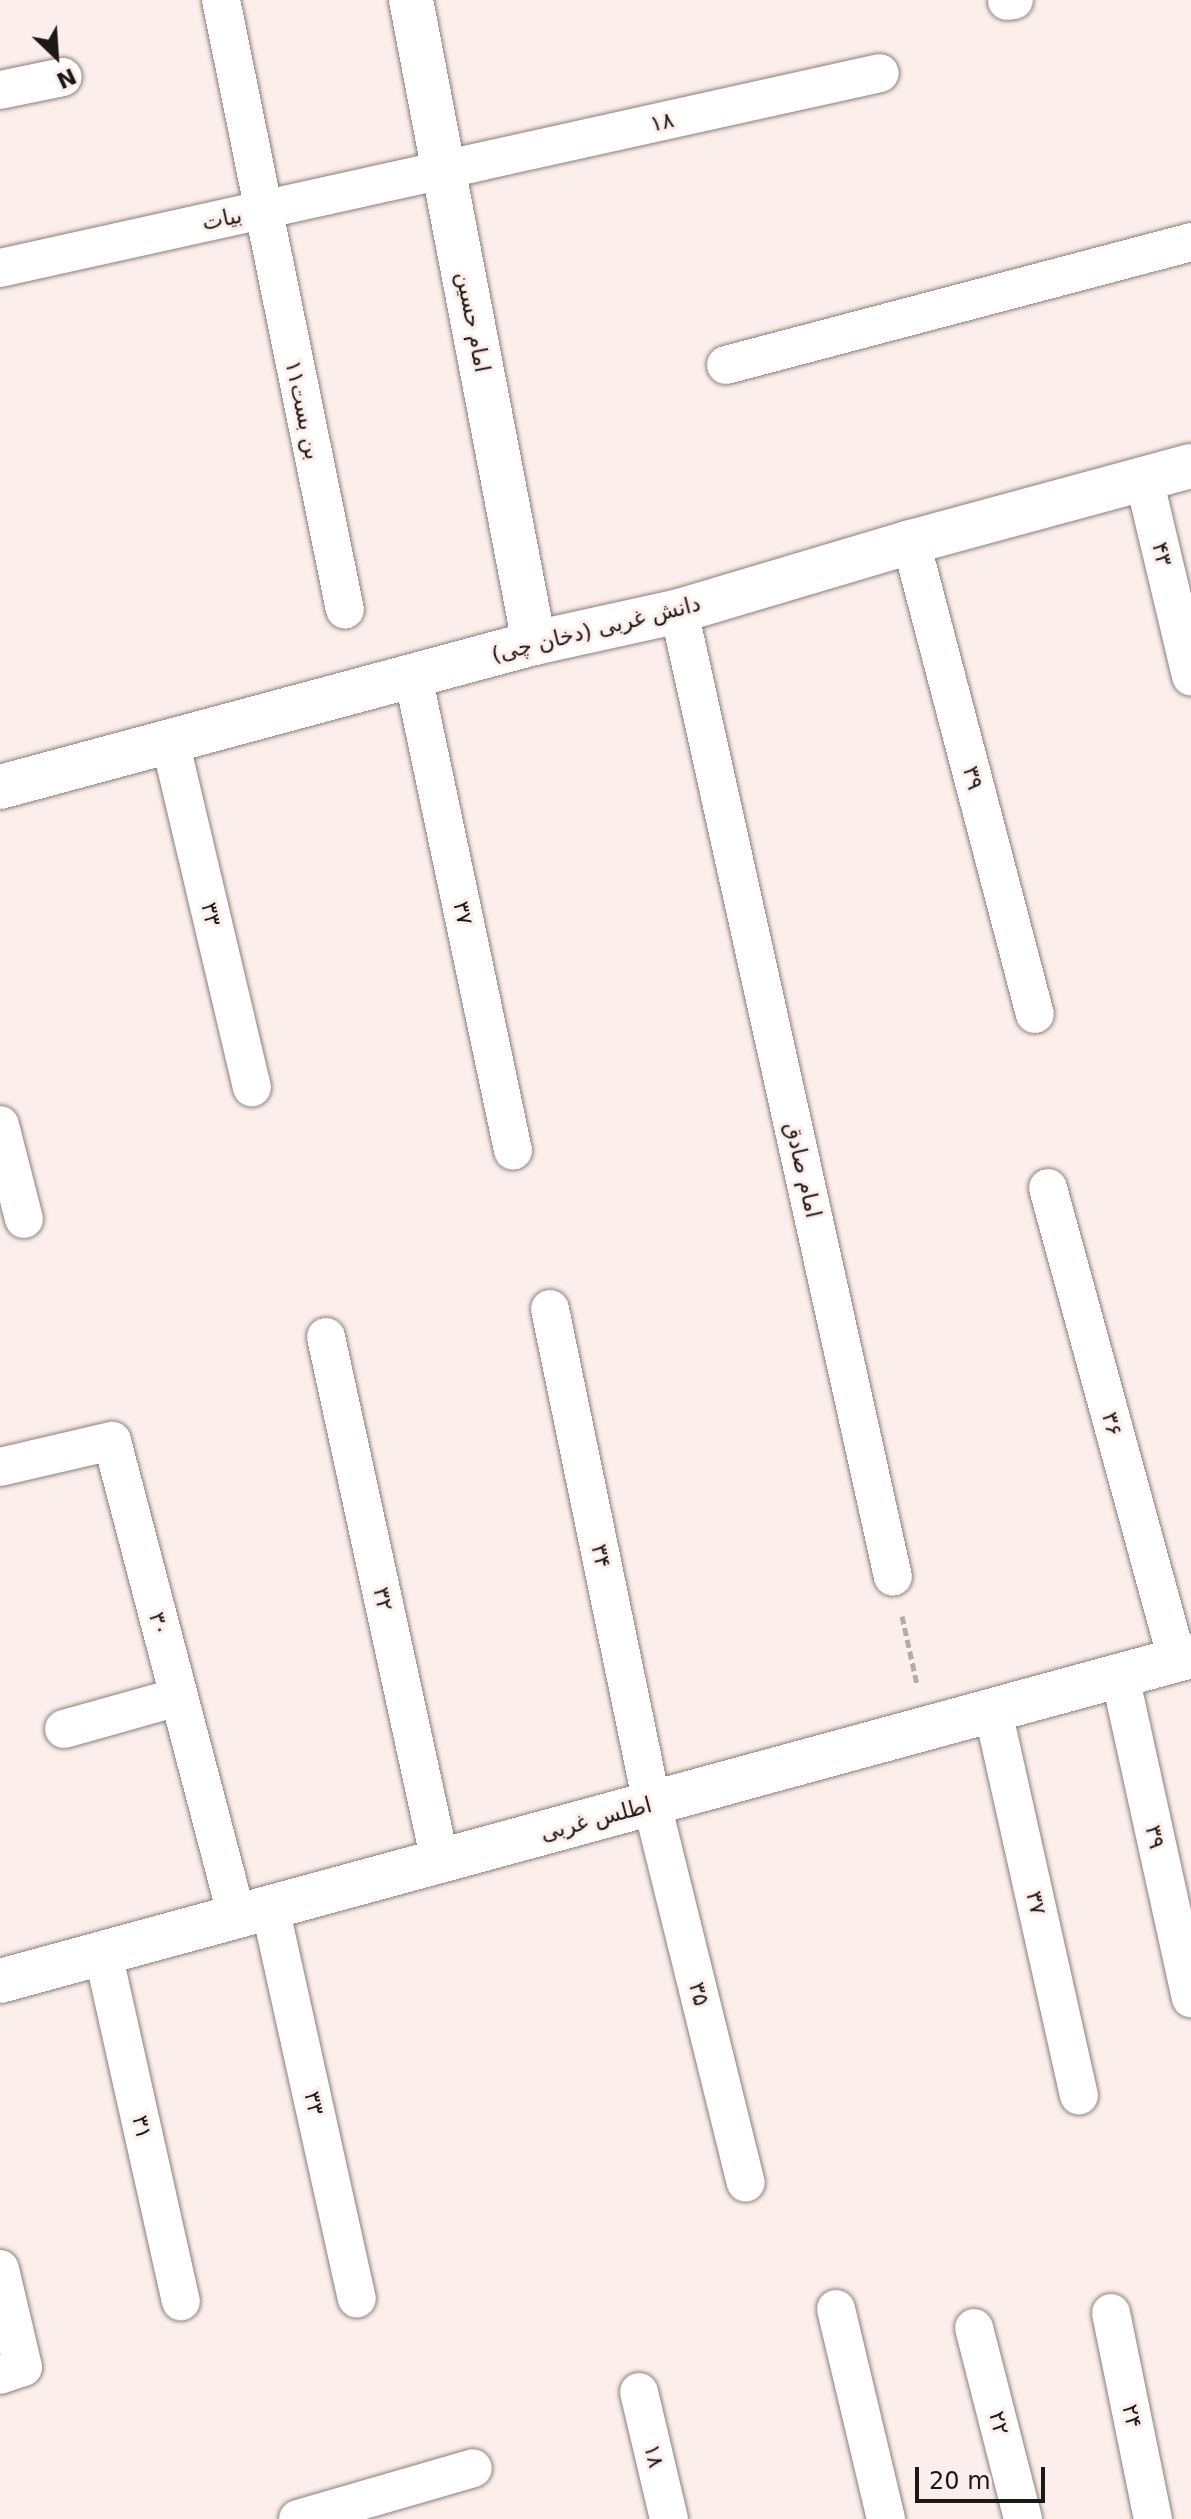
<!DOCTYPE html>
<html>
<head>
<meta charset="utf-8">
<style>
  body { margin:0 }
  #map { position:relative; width:1191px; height:2519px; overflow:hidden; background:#fcefeb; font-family:"DejaVu Sans","Noto Naskh Arabic",sans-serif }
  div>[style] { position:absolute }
  .path>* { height:5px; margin-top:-2.5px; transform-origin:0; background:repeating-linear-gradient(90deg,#b5aba7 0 8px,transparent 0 12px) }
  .roads { filter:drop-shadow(0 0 2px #8a7f7b) drop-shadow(0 0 2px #8a7f7b) }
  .minor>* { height:38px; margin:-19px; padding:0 19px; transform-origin:19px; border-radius:19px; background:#fff }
  .tertiary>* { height:44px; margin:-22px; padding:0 22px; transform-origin:22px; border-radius:22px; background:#fff }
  span { translate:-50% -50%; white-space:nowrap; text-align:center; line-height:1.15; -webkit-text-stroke:6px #fcefeb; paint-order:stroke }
  .street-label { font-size:22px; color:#1c1816 }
  .north { position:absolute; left:16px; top:16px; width:80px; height:80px; -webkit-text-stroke:6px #fcefeb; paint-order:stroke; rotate:155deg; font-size:22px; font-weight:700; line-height:32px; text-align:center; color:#1c1816 }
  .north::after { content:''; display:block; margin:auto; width:28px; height:36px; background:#1c1816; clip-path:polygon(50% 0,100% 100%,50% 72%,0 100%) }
  .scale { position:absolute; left:915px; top:2467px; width:130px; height:36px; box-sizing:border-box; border:4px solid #1c1816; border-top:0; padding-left:10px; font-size:24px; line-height:28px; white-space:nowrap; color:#1c1816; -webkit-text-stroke:6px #fcefeb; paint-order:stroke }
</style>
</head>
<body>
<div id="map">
  <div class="path">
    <div style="left:902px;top:1616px;width:70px;rotate:77.6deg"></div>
  </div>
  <div class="roads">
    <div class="minor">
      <div style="left:221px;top:0;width:622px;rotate:78.51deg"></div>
      <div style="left:1007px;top:1px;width:7px;rotate:-8deg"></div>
      <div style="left:0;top:90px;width:64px;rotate:-11.7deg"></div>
      <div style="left:0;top:268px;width:901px;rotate:-12.49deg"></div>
      <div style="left:726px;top:365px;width:481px;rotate:-14.8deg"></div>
      <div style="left:1144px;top:479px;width:203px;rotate:76.6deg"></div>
      <div style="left:911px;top:542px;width:488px;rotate:75.3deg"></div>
      <div style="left:679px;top:611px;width:989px;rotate:77.51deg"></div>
      <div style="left:413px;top:676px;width:485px;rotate:78.1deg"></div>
      <div style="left:170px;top:741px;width:356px;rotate:76.7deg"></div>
      <div style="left:0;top:1125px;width:97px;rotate:75.7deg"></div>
      <div style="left:1048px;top:1188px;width:489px;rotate:74.7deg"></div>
      <div style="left:550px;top:1309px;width:505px;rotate:78.36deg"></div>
      <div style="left:652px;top:1804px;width:390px;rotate:76.1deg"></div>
      <div style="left:326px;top:1337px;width:536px;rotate:77.73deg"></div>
      <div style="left:0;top:1467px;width:115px;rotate:-13.1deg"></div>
      <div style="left:112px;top:1441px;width:491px;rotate:75.3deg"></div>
      <div style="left:1120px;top:1676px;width:330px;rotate:77.6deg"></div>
      <div style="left:993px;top:1711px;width:394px;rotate:77.4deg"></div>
      <div style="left:64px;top:1729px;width:118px;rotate:-15.7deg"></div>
      <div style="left:270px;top:1907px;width:401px;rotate:77.5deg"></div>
      <div style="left:103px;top:1953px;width:357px;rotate:77.4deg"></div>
      <div style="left:0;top:2269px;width:101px;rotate:76.8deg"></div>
      <div style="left:23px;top:2367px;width:24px;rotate:161deg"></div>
      <div style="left:836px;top:2309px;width:216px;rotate:76.6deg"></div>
      <div style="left:1111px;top:2313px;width:210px;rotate:78.5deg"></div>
      <div style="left:974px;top:2328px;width:197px;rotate:75.6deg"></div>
      <div style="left:639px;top:2392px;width:130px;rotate:76.7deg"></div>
      <div style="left:298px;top:2519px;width:182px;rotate:-16.2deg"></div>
    </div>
    <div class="tertiary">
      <div style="left:411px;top:0;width:655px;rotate:79.17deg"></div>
      <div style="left:0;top:787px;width:553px;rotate:-15.09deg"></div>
      <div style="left:534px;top:643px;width:148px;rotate:-12.4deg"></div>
      <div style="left:679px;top:611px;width:242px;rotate:-16.6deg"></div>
      <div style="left:911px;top:542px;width:290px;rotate:-15.2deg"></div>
      <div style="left:0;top:1981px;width:1235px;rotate:-15.26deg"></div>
    </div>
  </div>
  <div class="street-label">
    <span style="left:662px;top:122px;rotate:-13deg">۱۸</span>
    <span style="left:222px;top:219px;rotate:-12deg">بیات</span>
    <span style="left:473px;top:322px;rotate:79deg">امام حسین</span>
    <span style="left:303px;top:410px;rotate:78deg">بن بست۱۱</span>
    <span style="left:1162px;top:554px;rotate:77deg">۴۳</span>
    <span style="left:596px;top:629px;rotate:-14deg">دانش غربی (دخان چی)</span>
    <span style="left:973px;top:778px;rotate:75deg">۳۹</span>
    <span style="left:463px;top:913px;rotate:78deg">۳۷</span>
    <span style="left:211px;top:914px;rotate:77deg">۳۳</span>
    <span style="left:803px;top:1170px;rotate:77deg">امام صادق</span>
    <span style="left:1112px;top:1424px;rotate:75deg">۳۶</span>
    <span style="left:601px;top:1556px;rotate:78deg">۳۴</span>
    <span style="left:383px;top:1599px;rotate:78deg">۳۲</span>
    <span style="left:159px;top:1624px;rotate:75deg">۳۰</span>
    <span style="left:596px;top:1819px;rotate:-15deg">اطلس غربی</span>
    <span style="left:1155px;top:1837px;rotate:78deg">۳۹</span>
    <span style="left:1036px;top:1903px;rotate:77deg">۳۷</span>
    <span style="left:699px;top:1994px;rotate:76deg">۳۵</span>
    <span style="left:314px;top:2103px;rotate:77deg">۳۳</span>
    <span style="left:142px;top:2127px;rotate:77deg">۳۱</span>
    <span style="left:1132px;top:2416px;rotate:78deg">۲۴</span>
    <span style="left:999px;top:2423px;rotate:76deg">۲۲</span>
    <span style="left:654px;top:2456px;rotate:76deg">۱۸</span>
  </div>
  <div class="north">N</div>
  <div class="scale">20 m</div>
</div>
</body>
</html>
